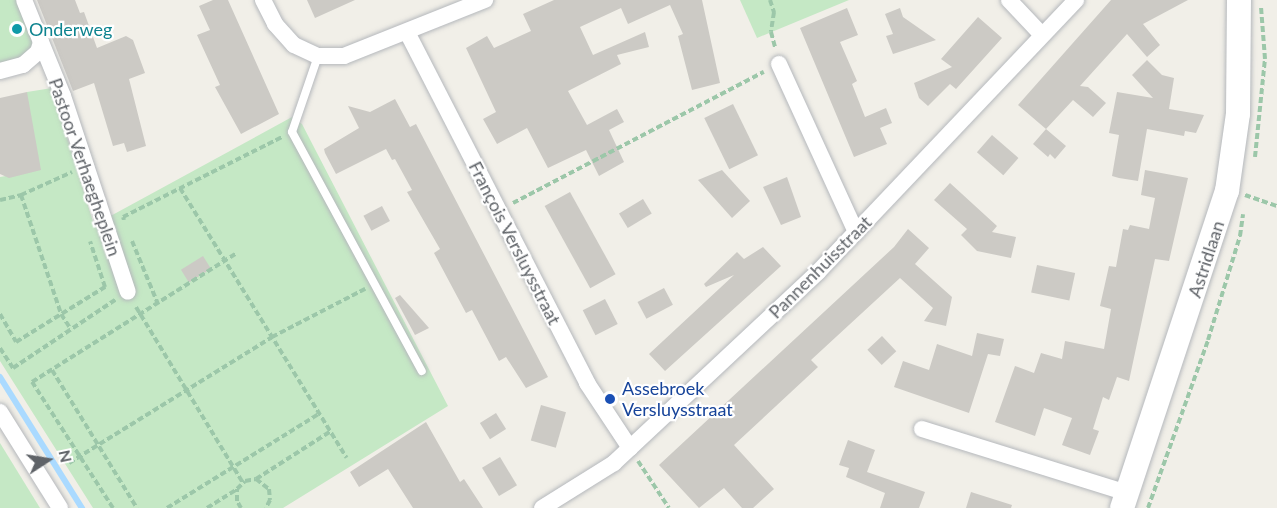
<!DOCTYPE html>
<html>
<head>
<meta charset="utf-8">
<style>
  body { margin:0 }
  #map { position:relative; width:1277px; height:508px; overflow:hidden; background:#f1efe8; font-family:Lato,sans-serif }
  div>[style] { position:absolute }
  .green>* { inset:0; background:#c5e8c5 }
  .stream>* { height:6px; margin:-3px; padding:0 3px; transform-origin:3px; border-radius:3px; background:#aadaff }
  .building>* { inset:0; background:#cccac5; transform-origin:0 0 }
  .path>* { height:4px; margin-top:-2px; transform-origin:0; background:repeating-linear-gradient(90deg,#9cc7a9 0 6px,transparent 0 9px) }
  .roads { filter:drop-shadow(0 0 2px #b5b8bc) drop-shadow(0 0 2px #b5b8bc) }
  .lane>* { height:8px; margin:-4px; padding:0 4px; transform-origin:4px; border-radius:4px; background:#fff }
  .street>* { height:16px; margin:-8px; padding:0 8px; transform-origin:8px; border-radius:8px; background:#fff }
  .secondary>* { height:24px; margin:-12px; padding:0 12px; transform-origin:12px; border-radius:12px; background:#fff }
  .dots>* { width:16px; height:16px; translate:-50% -50%; box-sizing:border-box; border:3px solid #fff; border-radius:50% }
  span { translate:-50% -50%; white-space:nowrap; text-align:center; line-height:1.15; -webkit-text-stroke:4.5px #fff; paint-order:stroke }
  .culture-label { font-size:18px; color:#0d838f }
  .left { translate:0 -50%; text-align:left }
  .street-label { font-size:18px; color:#5f6368 }
  .transit-label { font-size:18px; color:#164399 }
  .north { position:absolute; left:18px; top:430px; width:60px; height:60px; -webkit-text-stroke:4px #fff; paint-order:stroke; rotate:78deg; font-size:16px; font-weight:700; line-height:24px; text-align:center; color:#5f6368 }
  .north::after { content:''; display:block; margin:auto; width:21px; height:27px; background:#5f6368; clip-path:polygon(50% 0,100% 100%,50% 72%,0 100%) }
</style>
</head>
<body>
<div id="map">
  <div class="green">
    <div style="clip-path:polygon(0 0,19px 0,33px 43px,28px 55px,0 64px)"></div>
    <div style="clip-path:polygon(740px 0,849px 0,757px 38px)"></div>
    <div style="clip-path:polygon(52px 88px,94px 225px,292px 117px,302px 124px,448px 406px,283px 508px,93px 508px,0 361px,0 177px,24px 173px,27px 92px)"></div>
    <div style="clip-path:polygon(0 443px,40px 508px,0 508px)"></div>
  </div>
  <div class="stream">
    <div style="left:0;top:377px;width:155px;rotate:58deg"></div>
  </div>
  <div class="building">
    <div style="clip-path:polygon(37px 0,75px 0,80px 13px,84px 12px,97px 48px,126px 36px,133px 40px,145px 73px,129px 79px,146px 146px,127px 152px,124px 143px,113px 146px,94px 83px,73px 91px)"></div>
    <div style="clip-path:polygon(213px 0,228px 0,279px 114px,241px 134px,215px 87px,220px 85px,197px 35px,210px 30px,199px 6px)"></div>
    <div style="clip-path:polygon(307px 0,355px 0,315px 18px)"></div>
    <div style="clip-path:polygon(554px 0,702px 0,720px 83px,692px 90px,678px 36px,683px 34px,670px 5px,628px 24px,621px 8px,580px 27px,593px 55px,645px 32px,649px 47px,617px 55px,621px 64px,568px 91px,587px 125px,617px 109px,624px 122px,609px 130px,624px 162px,599px 176px,586px 150px,548px 168px,527px 128px,497px 144px,483px 119px,496px 112px,466px 48px,487px 36px,494px 48px,531px 31px,523px 14px)"></div>
    <div style="clip-path:polygon(1111px 0,1188px 0,1143px 24px,1160px 45px,1147px 57px,1127px 34px,1080px 86px,1088px 87px,1106px 103px,1093px 117px,1073px 100px,1046px 129px,1066px 146px,1055px 159px,1050px 154px,1048px 157px,1033px 144px,1046px 129px,1018px 105px)"></div>
    <div style="clip-path:polygon(847px 8px,858px 35px,840px 42px,857px 81px,852px 84px,865px 117px,886px 108px,892px 123px,880px 128px,887px 144px,854px 157px,800px 28px)"></div>
    <div style="clip-path:polygon(900px 8px,903px 17px,936px 40px,893px 54px,886px 36px,893px 34px,885px 14px)"></div>
    <div style="clip-path:polygon(978px 17px,1002px 38px,956px 89px,950px 84px,928px 106px,919px 98px,914px 83px,952px 67px,941px 59px)"></div>
    <div style="clip-path:polygon(1147px 60px,1162px 75px,1174px 78px,1169px 109px,1204px 115px,1196px 133px,1185px 131px,1184px 136px,1147px 129px,1138px 181px,1119px 178px,1112px 176px,1119px 135px,1109px 133px,1117px 92px,1153px 98px,1132px 75px)"></div>
    <div style="clip-path:polygon(27px 92px,41px 170px,9px 178px,0 174px,0 98px)"></div>
    <div style="clip-path:polygon(395px 99px,410px 127px,416px 124px,548px 377px,526px 388px,506px 357px,499px 361px,472px 310px,466px 313px,434px 253px,440px 249px,407px 192px,412px 190px,395px 159px,392px 160px,386px 149px,336px 174px,325px 153px,324px 149px,359px 128px,348px 106px,370px 112px)"></div>
    <div style="left:733px;top:104px;width:57px;height:32px;rotate:64deg"></div>
    <div style="left:992px;top:135px;width:35px;height:23px;rotate:41deg"></div>
    <div style="clip-path:polygon(722px 170px,750px 201px,732px 218px,698px 180px)"></div>
    <div style="clip-path:polygon(1145px 170px,1188px 178px,1169px 261px,1155px 259px,1129px 381px,1117px 377px,1109px 400px,1103px 397px,1093px 429px,1099px 431px,1090px 455px,1062px 445px,1072px 418px,1044px 408px,1035px 436px,995px 422px,1015px 366px,1034px 373px,1041px 353px,1062px 359px,1065px 341px,1104px 349px,1111px 309px,1100px 306px,1109px 266px,1116px 267px,1123px 229px,1128px 230px,1130px 225px,1149px 229px,1155px 198px,1141px 195px)"></div>
    <div style="clip-path:polygon(787px 177px,801px 217px,781px 225px,763px 187px)"></div>
    <div style="clip-path:polygon(950px 183px,997px 226px,992px 232px,1016px 237px,1011px 258px,977px 251px,961px 235px,967px 229px,934px 200px)"></div>
    <div style="left:570px;top:192px;width:94px;height:29px;rotate:61deg"></div>
    <div style="left:643px;top:199px;width:17px;height:28px;rotate:59deg"></div>
    <div style="left:382px;top:206px;width:17px;height:21px;rotate:62deg"></div>
    <div style="clip-path:polygon(908px 229px,929px 248px,915px 264px,952px 297px,946px 326px,924px 321px,933px 308px,900px 278px,811px 360px,818px 367px,734px 445px,774px 489px,753px 508px,742px 508px,724px 488px,699px 508px,659px 465px,894px 247px)"></div>
    <div style="clip-path:polygon(763px 247px,781px 266px,665px 371px,649px 354px,734px 275px,706px 287px,704px 284px,737px 252px,744px 259px)"></div>
    <div style="left:203px;top:256px;width:15px;height:26px;rotate:58deg"></div>
    <div style="left:1037px;top:265px;width:39px;height:28px;rotate:12deg"></div>
    <div style="left:664px;top:288px;width:19px;height:30px;rotate:62deg"></div>
    <div style="clip-path:polygon(400px 295px,429px 328px,415px 335px,395px 298px)"></div>
    <div style="left:605px;top:299px;width:28px;height:25px;rotate:63deg"></div>
    <div style="clip-path:polygon(977px 333px,1004px 339px,1000px 356px,988px 354px,969px 413px,894px 387px,903px 361px,929px 370px,937px 344px,972px 356px)"></div>
    <div style="left:882px;top:336px;width:21px;height:20px;rotate:47deg"></div>
    <div style="left:541px;top:405px;width:26px;height:37px;rotate:16deg"></div>
    <div style="left:496px;top:413px;width:19px;height:19px;rotate:58deg"></div>
    <div style="clip-path:polygon(426px 422px,460px 482px,464px 479px,483px 508px,413px 508px,388px 469px,359px 487px,350px 472px)"></div>
    <div style="clip-path:polygon(848px 440px,875px 450px,867px 472px,925px 492px,919px 508px,880px 508px,885px 493px,846px 477px,849px 468px,839px 465px)"></div>
    <div style="left:500px;top:457px;width:33px;height:21px;rotate:59deg"></div>
    <div style="clip-path:polygon(971px 492px,1012px 505px,1011px 508px,966px 508px)"></div>
  </div>
  <div class="path">
    <div style="left:770px;top:0;width:13px;rotate:72deg"></div>
    <div style="left:774px;top:12px;width:20px;rotate:99deg"></div>
    <div style="left:771px;top:32px;width:16px;rotate:75deg"></div>
    <div style="left:1255px;top:157px;width:99px;rotate:-84.2deg"></div>
    <div style="left:1265px;top:59px;width:52px;rotate:-94.4deg"></div>
    <div style="left:180px;top:188px;width:317px;rotate:58.3deg"></div>
    <div style="left:21px;top:195px;width:126px;rotate:71.4deg"></div>
    <div style="left:61px;top:314px;width:17px;rotate:57deg"></div>
    <div style="left:1245px;top:195px;width:34px;rotate:19deg"></div>
    <div style="left:0;top:200px;width:22px;rotate:-13deg"></div>
    <div style="left:21px;top:195px;width:56px;rotate:-24.3deg"></div>
    <div style="left:513px;top:203px;width:283px;rotate:-27.6deg"></div>
    <div style="left:124px;top:220px;width:3px;rotate:-108deg"></div>
    <div style="left:123px;top:217px;width:178px;rotate:-26.7deg"></div>
    <div style="left:132px;top:241px;width:68px;rotate:67.6deg"></div>
    <div style="left:136px;top:307px;width:206px;rotate:58.7deg"></div>
    <div style="left:0;top:314px;width:32px;rotate:60deg"></div>
    <div style="left:16px;top:342px;width:105px;rotate:-31.7deg"></div>
    <div style="left:105px;top:287px;width:48px;rotate:-108.1deg"></div>
    <div style="left:0;top:348px;width:24px;rotate:57deg"></div>
    <div style="left:13px;top:368px;width:123px;rotate:-33.7deg"></div>
    <div style="left:52px;top:370px;width:162px;rotate:58.4deg"></div>
    <div style="left:638px;top:461px;width:56px;rotate:56.6deg"></div>
    <div style="left:69px;top:463px;width:239px;rotate:-31.8deg"></div>
    <div style="left:272px;top:337px;width:105px;rotate:-27.3deg"></div>
    <div style="left:256px;top:479px;width:89px;rotate:-32.6deg"></div>
    <div style="left:113px;top:508px;width:150px;rotate:-122.7deg"></div>
    <div style="left:32px;top:382px;width:242px;rotate:-32.2deg"></div>
    <div style="left:167px;top:508px;width:180px;rotate:-31.8deg"></div>
    <div style="left:207px;top:508px;width:36px;rotate:-32deg"></div>
    <div style="left:241px;top:508px;width:8px;rotate:-120deg"></div>
    <div style="left:237px;top:501px;width:12px;rotate:-90deg"></div>
    <div style="left:237px;top:489px;width:11px;rotate:-45deg"></div>
    <div style="left:245px;top:481px;width:11px;rotate:-10deg"></div>
    <div style="left:256px;top:479px;width:16px;rotate:38deg"></div>
    <div style="left:269px;top:489px;width:11px;rotate:85deg"></div>
    <div style="left:270px;top:500px;width:9px;rotate:117deg"></div>
    <div style="left:1148px;top:508px;width:178px;rotate:-70.3deg"></div>
    <div style="left:1208px;top:340px;width:109px;rotate:-72.9deg"></div>
    <div style="left:1240px;top:236px;width:22px;rotate:-82deg"></div>
  </div>
  <div class="roads">
    <div class="lane">
      <div style="left:318px;top:56px;width:80px;rotate:108.9deg"></div>
      <div style="left:292px;top:132px;width:272px;rotate:61.5deg"></div>
    </div>
    <div class="street">
      <div style="left:263px;top:0;width:27px;rotate:63deg"></div>
      <div style="left:275px;top:24px;width:28px;rotate:48deg"></div>
      <div style="left:294px;top:45px;width:26px;rotate:25deg"></div>
      <div style="left:318px;top:56px;width:26px"></div>
      <div style="left:344px;top:56px;width:152px;rotate:-21.7deg"></div>
      <div style="left:1009px;top:0;width:48px;rotate:46.7deg"></div>
      <div style="left:408px;top:34px;width:392px;rotate:62.8deg"></div>
      <div style="left:587px;top:383px;width:78px;rotate:56.5deg"></div>
      <div style="left:41px;top:42px;width:58px;rotate:67.8deg"></div>
      <div style="left:63px;top:96px;width:206px;rotate:71.7deg"></div>
      <div style="left:779px;top:64px;width:185px;rotate:65.4deg"></div>
      <div style="left:0;top:71px;width:24px;rotate:-15deg"></div>
      <div style="left:23px;top:65px;width:20px;rotate:-41deg"></div>
      <div style="left:38px;top:52px;width:10px;rotate:-73deg"></div>
      <div style="left:41px;top:42px;width:45px;rotate:-112deg"></div>
      <div style="left:0;top:412px;width:113px;rotate:58deg"></div>
      <div style="left:922px;top:429px;width:215px;rotate:17.3deg"></div>
      <div style="left:542px;top:508px;width:85px;rotate:-32deg"></div>
      <div style="left:614px;top:463px;width:279px;rotate:-43.1deg"></div>
      <div style="left:818px;top:272px;width:375px;rotate:-46.5deg"></div>
    </div>
    <div class="secondary">
      <div style="left:1122px;top:508px;width:334px;rotate:-71.7deg"></div>
      <div style="left:1227px;top:191px;width:78px;rotate:-81.9deg"></div>
      <div style="left:1238px;top:114px;width:114px;rotate:-89.5deg"></div>
    </div>
  </div>
  <div class="dots">
    <div style="left:17px;top:29px;background:#0f9aa8"></div>
    <div style="left:610px;top:399px;background:#1a4fb4"></div>
  </div>
  <div class="culture-label">
    <span class="left" style="left:29px;top:29px">Onderweg</span>
  </div>
  <div class="street-label">
    <span style="left:85px;top:167px;rotate:71deg">Pastoor Verhaegheplein</span>
    <span style="left:515px;top:243px;rotate:63deg">François Versluysstraat</span>
    <span style="left:1206px;top:259px;rotate:-72deg">Astridlaan</span>
    <span style="left:820px;top:267px;rotate:-45deg">Pannenhuisstraat</span>
  </div>
  <div class="transit-label">
    <span class="left" style="left:622px;top:399px">Assebroek<br>Versluysstraat</span>
  </div>
  <div class="north">N</div>
</div>
</body>
</html>
